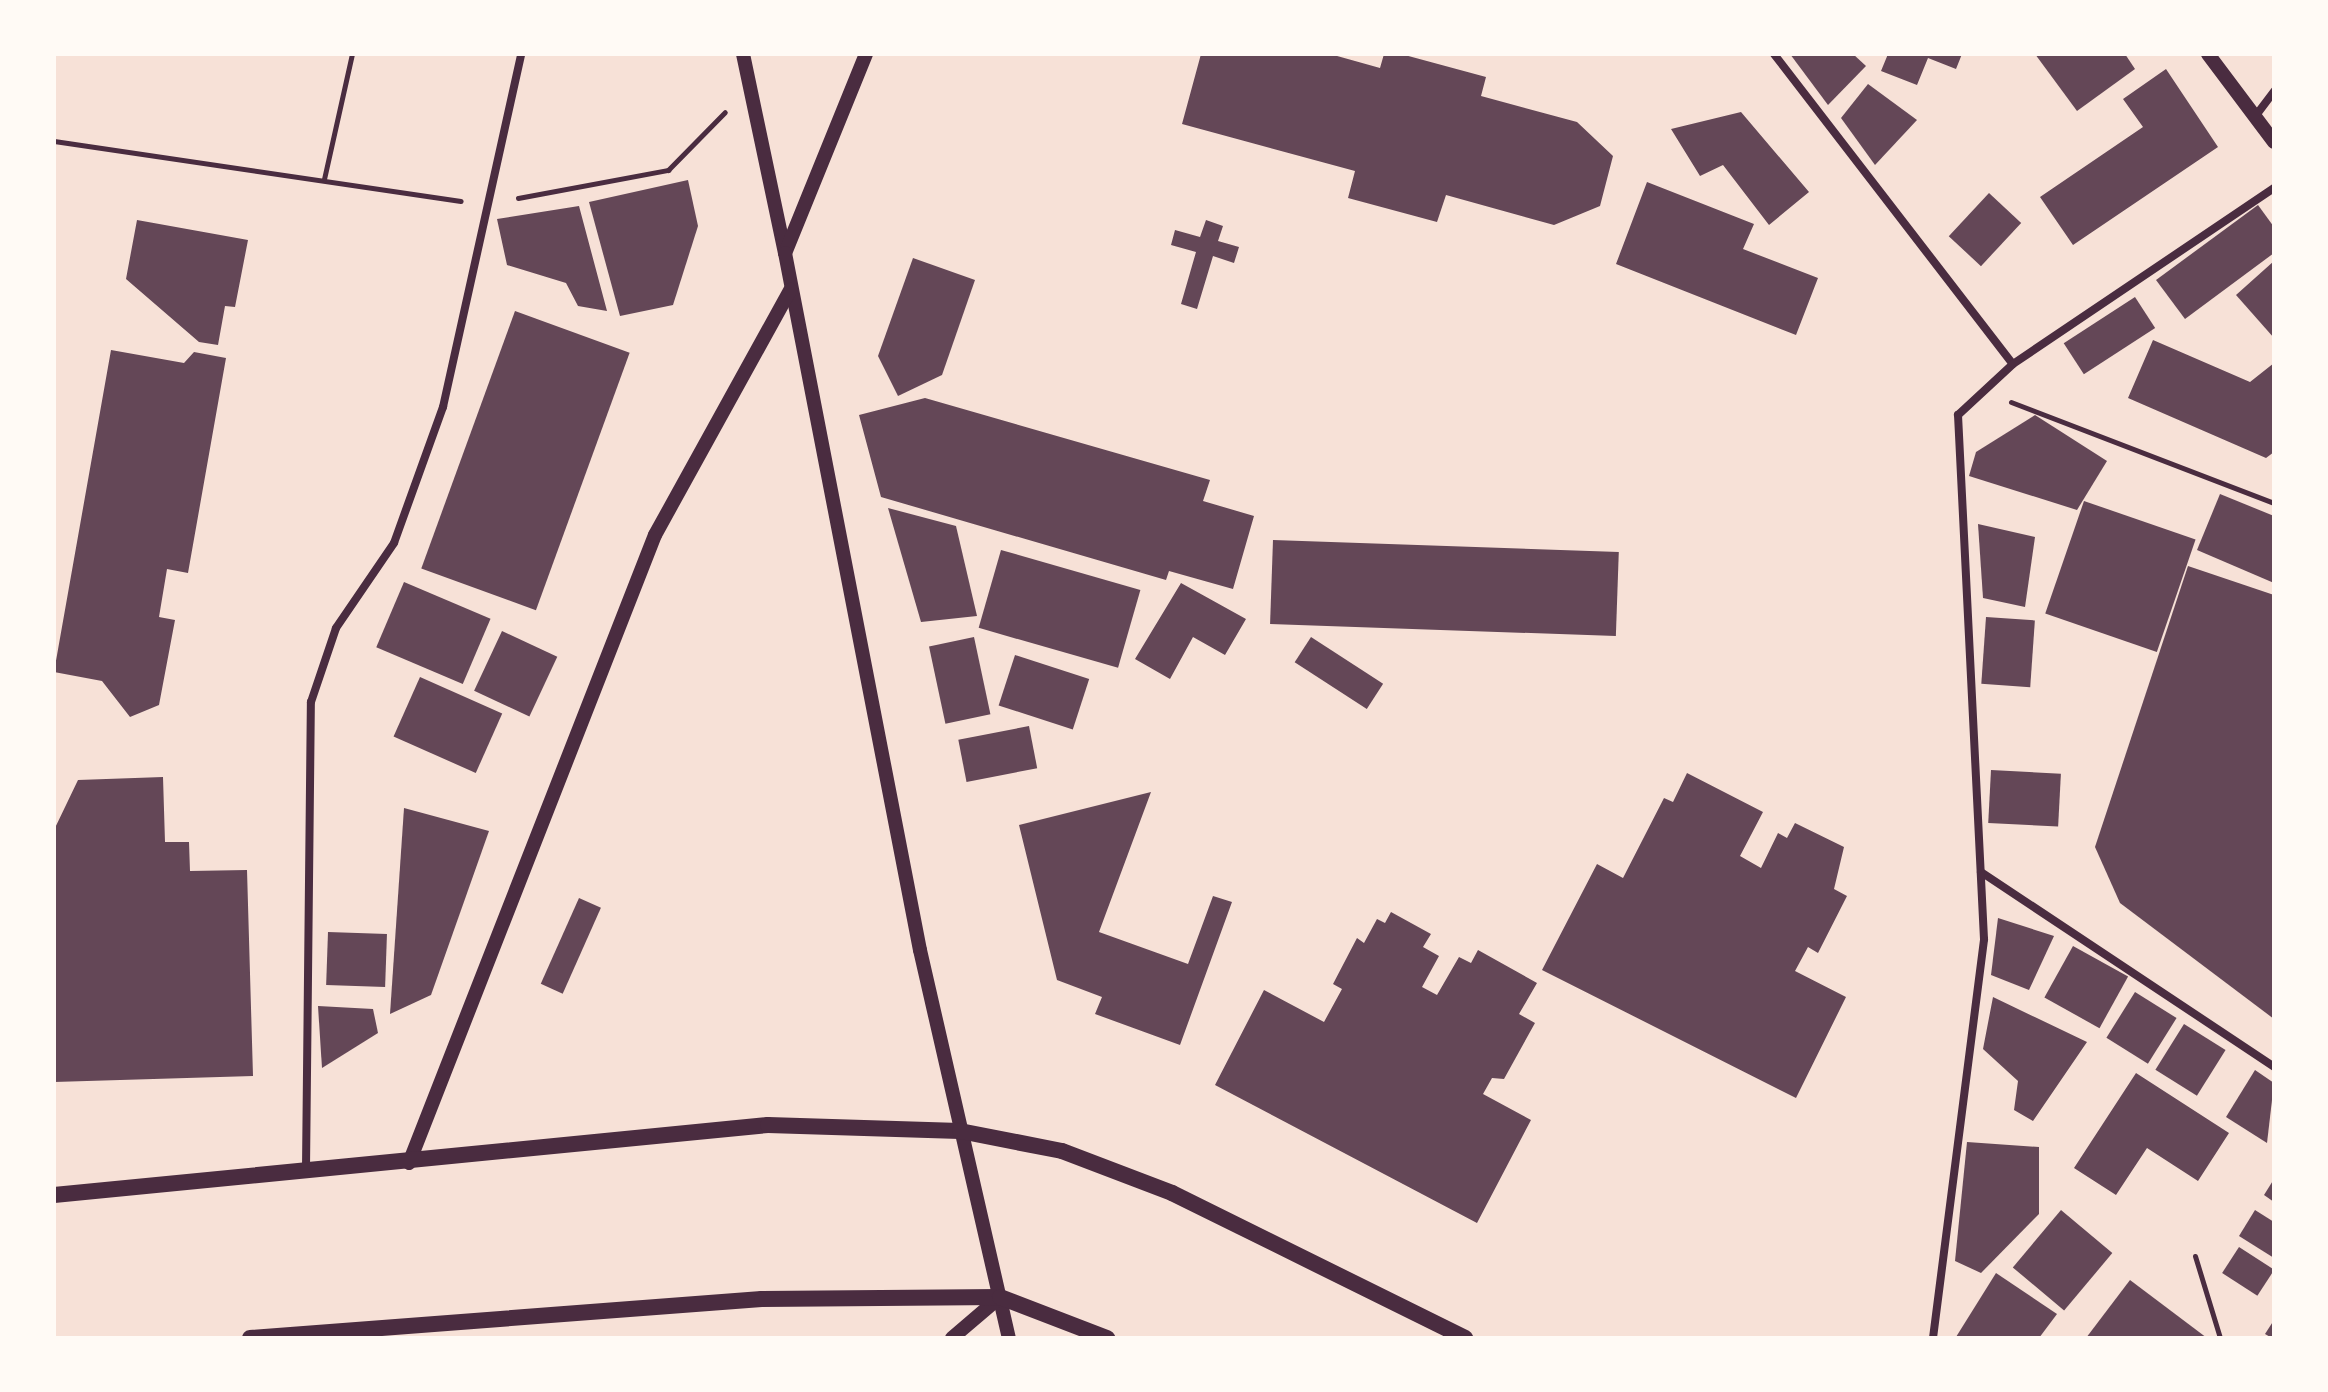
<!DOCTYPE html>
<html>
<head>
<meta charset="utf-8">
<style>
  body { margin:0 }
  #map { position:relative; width:2328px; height:1392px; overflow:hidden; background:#f7e1d7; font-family:"Fira Sans Condensed",sans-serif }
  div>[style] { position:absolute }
  .building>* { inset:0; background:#644757; transform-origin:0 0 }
  .path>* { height:5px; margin:-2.5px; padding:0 2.5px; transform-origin:2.5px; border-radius:2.5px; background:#4a2c40 }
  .minor>* { height:8px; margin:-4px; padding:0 4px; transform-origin:4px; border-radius:4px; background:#4a2c40 }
  .tertiary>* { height:14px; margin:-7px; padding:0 7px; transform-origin:7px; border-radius:7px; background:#4a2c40 }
  .secondary>* { height:16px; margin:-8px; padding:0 8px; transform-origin:8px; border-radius:8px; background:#4a2c40 }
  span { translate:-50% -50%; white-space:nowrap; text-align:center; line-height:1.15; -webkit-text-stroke:7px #fffaf5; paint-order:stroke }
  .frame { position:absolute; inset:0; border:56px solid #fffaf5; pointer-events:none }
</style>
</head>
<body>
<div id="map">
  <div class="building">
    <div style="clip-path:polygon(1201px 54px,1330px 54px,1380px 68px,1384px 54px,1401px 54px,1486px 77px,1481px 96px,1577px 122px,1613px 156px,1600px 206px,1554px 225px,1446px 195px,1437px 222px,1348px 198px,1355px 171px,1182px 124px)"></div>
    <div style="clip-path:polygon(1790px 54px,1853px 54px,1866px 66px,1828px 105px)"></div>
    <div style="clip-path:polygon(1888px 54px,1962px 54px,1956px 69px,1928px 58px,1917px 85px,1881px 71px)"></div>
    <div style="clip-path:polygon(2035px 54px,2125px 54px,2135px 69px,2077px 111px)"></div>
    <div style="clip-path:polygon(2166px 69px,2218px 147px,2073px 245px,2040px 197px,2143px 127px,2123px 99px)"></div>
    <div style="clip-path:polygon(1868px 84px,1917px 120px,1875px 165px,1841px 118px)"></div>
    <div style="clip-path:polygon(1741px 112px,1809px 192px,1769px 225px,1723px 165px,1700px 176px,1671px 129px)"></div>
    <div style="clip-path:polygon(688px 180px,698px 226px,673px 305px,620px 316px,589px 202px)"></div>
    <div style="clip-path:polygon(1647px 182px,1754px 224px,1743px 249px,1818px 278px,1796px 335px,1616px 264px)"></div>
    <div style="left:1989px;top:193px;width:44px;height:59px;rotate:43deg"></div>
    <div style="clip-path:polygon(2258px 205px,2274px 227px,2274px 253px,2185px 319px,2156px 280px)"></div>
    <div style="clip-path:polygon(579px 206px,607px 311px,578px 306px,566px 283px,507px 265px,497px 219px)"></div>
    <div style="clip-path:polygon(137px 220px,248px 240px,235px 307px,225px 306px,218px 345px,199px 342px,126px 279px)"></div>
    <div style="clip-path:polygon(1206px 220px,1223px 226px,1218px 241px,1239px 247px,1234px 263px,1213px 256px,1197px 309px,1181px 304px,1196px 252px,1171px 245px,1175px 230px,1200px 237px)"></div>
    <div style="clip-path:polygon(913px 258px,975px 280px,942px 375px,898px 396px,878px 356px)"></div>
    <div style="clip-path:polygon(2274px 261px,2274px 338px,2236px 295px)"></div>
    <div style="left:2135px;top:297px;width:37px;height:85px;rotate:57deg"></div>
    <div style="left:515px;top:311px;width:122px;height:274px;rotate:20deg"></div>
    <div style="clip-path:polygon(2153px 340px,2250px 382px,2274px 363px,2274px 452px,2266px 458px,2128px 398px)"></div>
    <div style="clip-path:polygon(111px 350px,184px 363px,194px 352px,226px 358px,188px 573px,167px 569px,159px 617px,175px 620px,159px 705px,130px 717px,102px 681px,54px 672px)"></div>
    <div style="clip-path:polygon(925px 398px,1210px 480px,1203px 501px,1254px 516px,1233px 589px,1169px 571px,1166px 580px,881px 497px,859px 415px)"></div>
    <div style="clip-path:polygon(2035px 415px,2107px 461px,2077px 510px,1969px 476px,1976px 452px)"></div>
    <div style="clip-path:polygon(2220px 494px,2274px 516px,2274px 583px,2197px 550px)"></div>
    <div style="left:2084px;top:501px;width:118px;height:119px;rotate:19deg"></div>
    <div style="clip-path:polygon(888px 508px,956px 526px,977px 616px,921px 622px)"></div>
    <div style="clip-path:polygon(1978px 524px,2035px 537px,2025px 607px,1983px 598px)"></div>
    <div style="left:1273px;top:540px;width:346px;height:84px;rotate:2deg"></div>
    <div style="left:1001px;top:550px;width:145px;height:81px;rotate:16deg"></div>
    <div style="clip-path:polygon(2188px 566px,2274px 595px,2274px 1019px,2120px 903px,2095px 847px)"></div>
    <div style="left:404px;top:582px;width:94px;height:71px;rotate:23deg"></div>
    <div style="clip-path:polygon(1181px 583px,1246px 619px,1225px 655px,1193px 637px,1170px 679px,1135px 659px)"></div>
    <div style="left:1986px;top:617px;width:49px;height:67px;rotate:4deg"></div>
    <div style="left:502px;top:631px;width:61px;height:66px;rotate:25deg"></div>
    <div style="left:974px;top:637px;width:79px;height:46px;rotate:78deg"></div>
    <div style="left:1311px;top:637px;width:86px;height:30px;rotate:33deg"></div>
    <div style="left:1015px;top:655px;width:78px;height:53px;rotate:18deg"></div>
    <div style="left:420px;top:677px;width:90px;height:65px;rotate:24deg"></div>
    <div style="left:1029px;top:726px;width:43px;height:72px;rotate:79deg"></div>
    <div style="left:1991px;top:770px;width:70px;height:53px;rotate:3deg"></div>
    <div style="clip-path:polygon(1687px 773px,1763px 812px,1740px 856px,1761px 868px,1778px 833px,1787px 838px,1795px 823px,1844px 847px,1834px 889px,1847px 896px,1818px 953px,1808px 947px,1795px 971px,1846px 997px,1796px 1098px,1542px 970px,1597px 864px,1623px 878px,1664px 798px,1673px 802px)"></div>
    <div style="clip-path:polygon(163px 777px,165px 842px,189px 842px,190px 871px,247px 870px,253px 1076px,54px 1082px,54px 830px,78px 780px)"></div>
    <div style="clip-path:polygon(1151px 792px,1099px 932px,1188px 964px,1213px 896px,1232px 902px,1180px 1045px,1095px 1014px,1102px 997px,1057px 980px,1019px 825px)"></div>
    <div style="clip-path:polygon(404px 808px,489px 831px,431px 995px,390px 1014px)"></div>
    <div style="left:579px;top:898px;width:24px;height:94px;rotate:24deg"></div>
    <div style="clip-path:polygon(1391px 912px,1431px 934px,1423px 947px,1439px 956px,1422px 987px,1437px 995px,1459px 957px,1471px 963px,1478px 950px,1537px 983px,1519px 1014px,1535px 1023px,1504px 1079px,1492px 1078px,1483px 1094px,1531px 1120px,1477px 1223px,1215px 1085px,1264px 990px,1324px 1022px,1342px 989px,1333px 984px,1357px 938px,1364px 943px,1377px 919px,1385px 923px)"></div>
    <div style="clip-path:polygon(1998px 918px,2054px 936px,2029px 990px,1991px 975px)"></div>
    <div style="left:328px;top:932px;width:59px;height:53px;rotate:2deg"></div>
    <div style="left:2073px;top:946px;width:63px;height:59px;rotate:29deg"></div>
    <div style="left:2135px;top:992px;width:49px;height:54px;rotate:32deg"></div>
    <div style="clip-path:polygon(1993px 997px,2087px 1042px,2033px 1121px,2014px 1110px,2018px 1081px,1983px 1049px)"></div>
    <div style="clip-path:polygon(318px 1006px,373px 1009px,378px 1033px,322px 1068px)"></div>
    <div style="left:2184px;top:1024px;width:49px;height:54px;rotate:32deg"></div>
    <div style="clip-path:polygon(2255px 1070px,2274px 1083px,2267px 1143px,2226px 1117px)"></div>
    <div style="clip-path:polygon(2136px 1073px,2229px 1133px,2198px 1181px,2147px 1148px,2116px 1195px,2074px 1168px)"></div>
    <div style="clip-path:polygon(1967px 1142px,2039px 1147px,2039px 1214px,1981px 1273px,1955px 1261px)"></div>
    <div style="clip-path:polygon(2274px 1179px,2274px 1202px,2264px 1195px)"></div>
    <div style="left:2061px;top:1210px;width:67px;height:75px;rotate:40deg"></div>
    <div style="clip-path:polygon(2255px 1210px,2274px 1222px,2274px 1258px,2239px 1236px)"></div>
    <div style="left:2239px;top:1247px;width:42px;height:31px;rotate:33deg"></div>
    <div style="clip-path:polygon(1996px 1273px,2057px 1314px,2039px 1338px,1956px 1337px)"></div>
    <div style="clip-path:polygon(2130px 1280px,2207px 1338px,2086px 1338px)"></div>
    <div style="clip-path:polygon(2274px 1320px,2274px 1338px,2272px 1338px,2265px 1334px)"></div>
  </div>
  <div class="path">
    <div style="left:54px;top:141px;width:411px;rotate:8.4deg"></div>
    <div style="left:324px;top:179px;width:128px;rotate:-77.4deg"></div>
    <div style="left:518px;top:198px;width:153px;rotate:-10.6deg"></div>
    <div style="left:668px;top:170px;width:81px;rotate:-45.5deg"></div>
    <div style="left:2011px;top:402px;width:282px;rotate:21deg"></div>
    <div style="left:2195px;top:1256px;width:86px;rotate:73deg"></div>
  </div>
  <div class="minor">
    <div style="left:1774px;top:54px;width:391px;rotate:52.4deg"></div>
    <div style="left:2254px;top:118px;width:34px;rotate:-53deg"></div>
    <div style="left:1981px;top:872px;width:352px;rotate:33.6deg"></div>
    <div style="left:306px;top:1168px;width:466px;rotate:-89.4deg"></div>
    <div style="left:311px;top:702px;width:78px;rotate:-71.3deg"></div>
    <div style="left:336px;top:628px;width:103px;rotate:-55.7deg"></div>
    <div style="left:394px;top:543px;width:145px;rotate:-70.2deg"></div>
    <div style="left:443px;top:407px;width:362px;rotate:-77.5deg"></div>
    <div style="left:1933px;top:1338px;width:402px;rotate:-82.7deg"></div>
    <div style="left:1984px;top:939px;width:525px;rotate:-92.84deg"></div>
    <div style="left:1958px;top:415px;width:75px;rotate:-42.8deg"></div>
    <div style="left:2013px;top:364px;width:315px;rotate:-34deg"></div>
  </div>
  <div class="tertiary">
    <div style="left:743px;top:54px;width:203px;rotate:78.1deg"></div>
    <div style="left:866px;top:54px;width:215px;rotate:112.1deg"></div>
    <div style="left:785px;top:253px;width:710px;rotate:79.04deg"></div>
    <div style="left:920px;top:950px;width:398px;rotate:77.1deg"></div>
    <div style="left:2208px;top:54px;width:110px;rotate:53.1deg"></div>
    <div style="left:409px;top:1163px;width:674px;rotate:-68.61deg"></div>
    <div style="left:655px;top:535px;width:280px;rotate:-61.1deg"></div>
    <div style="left:952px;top:1338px;width:63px;rotate:-40.5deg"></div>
  </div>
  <div class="secondary">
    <div style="left:54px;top:1195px;width:717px;rotate:-5.6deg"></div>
    <div style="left:768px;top:1125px;width:192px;rotate:1.8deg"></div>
    <div style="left:960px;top:1131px;width:104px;rotate:11.1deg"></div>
    <div style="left:1062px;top:1151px;width:118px;rotate:20.9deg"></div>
    <div style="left:1172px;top:1193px;width:327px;rotate:26.3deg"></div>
    <div style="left:250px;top:1338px;width:513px;rotate:-4.36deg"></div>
    <div style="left:762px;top:1299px;width:238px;rotate:-0.5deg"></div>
    <div style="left:1000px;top:1297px;width:115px;rotate:21deg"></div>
  </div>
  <div class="frame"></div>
</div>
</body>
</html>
